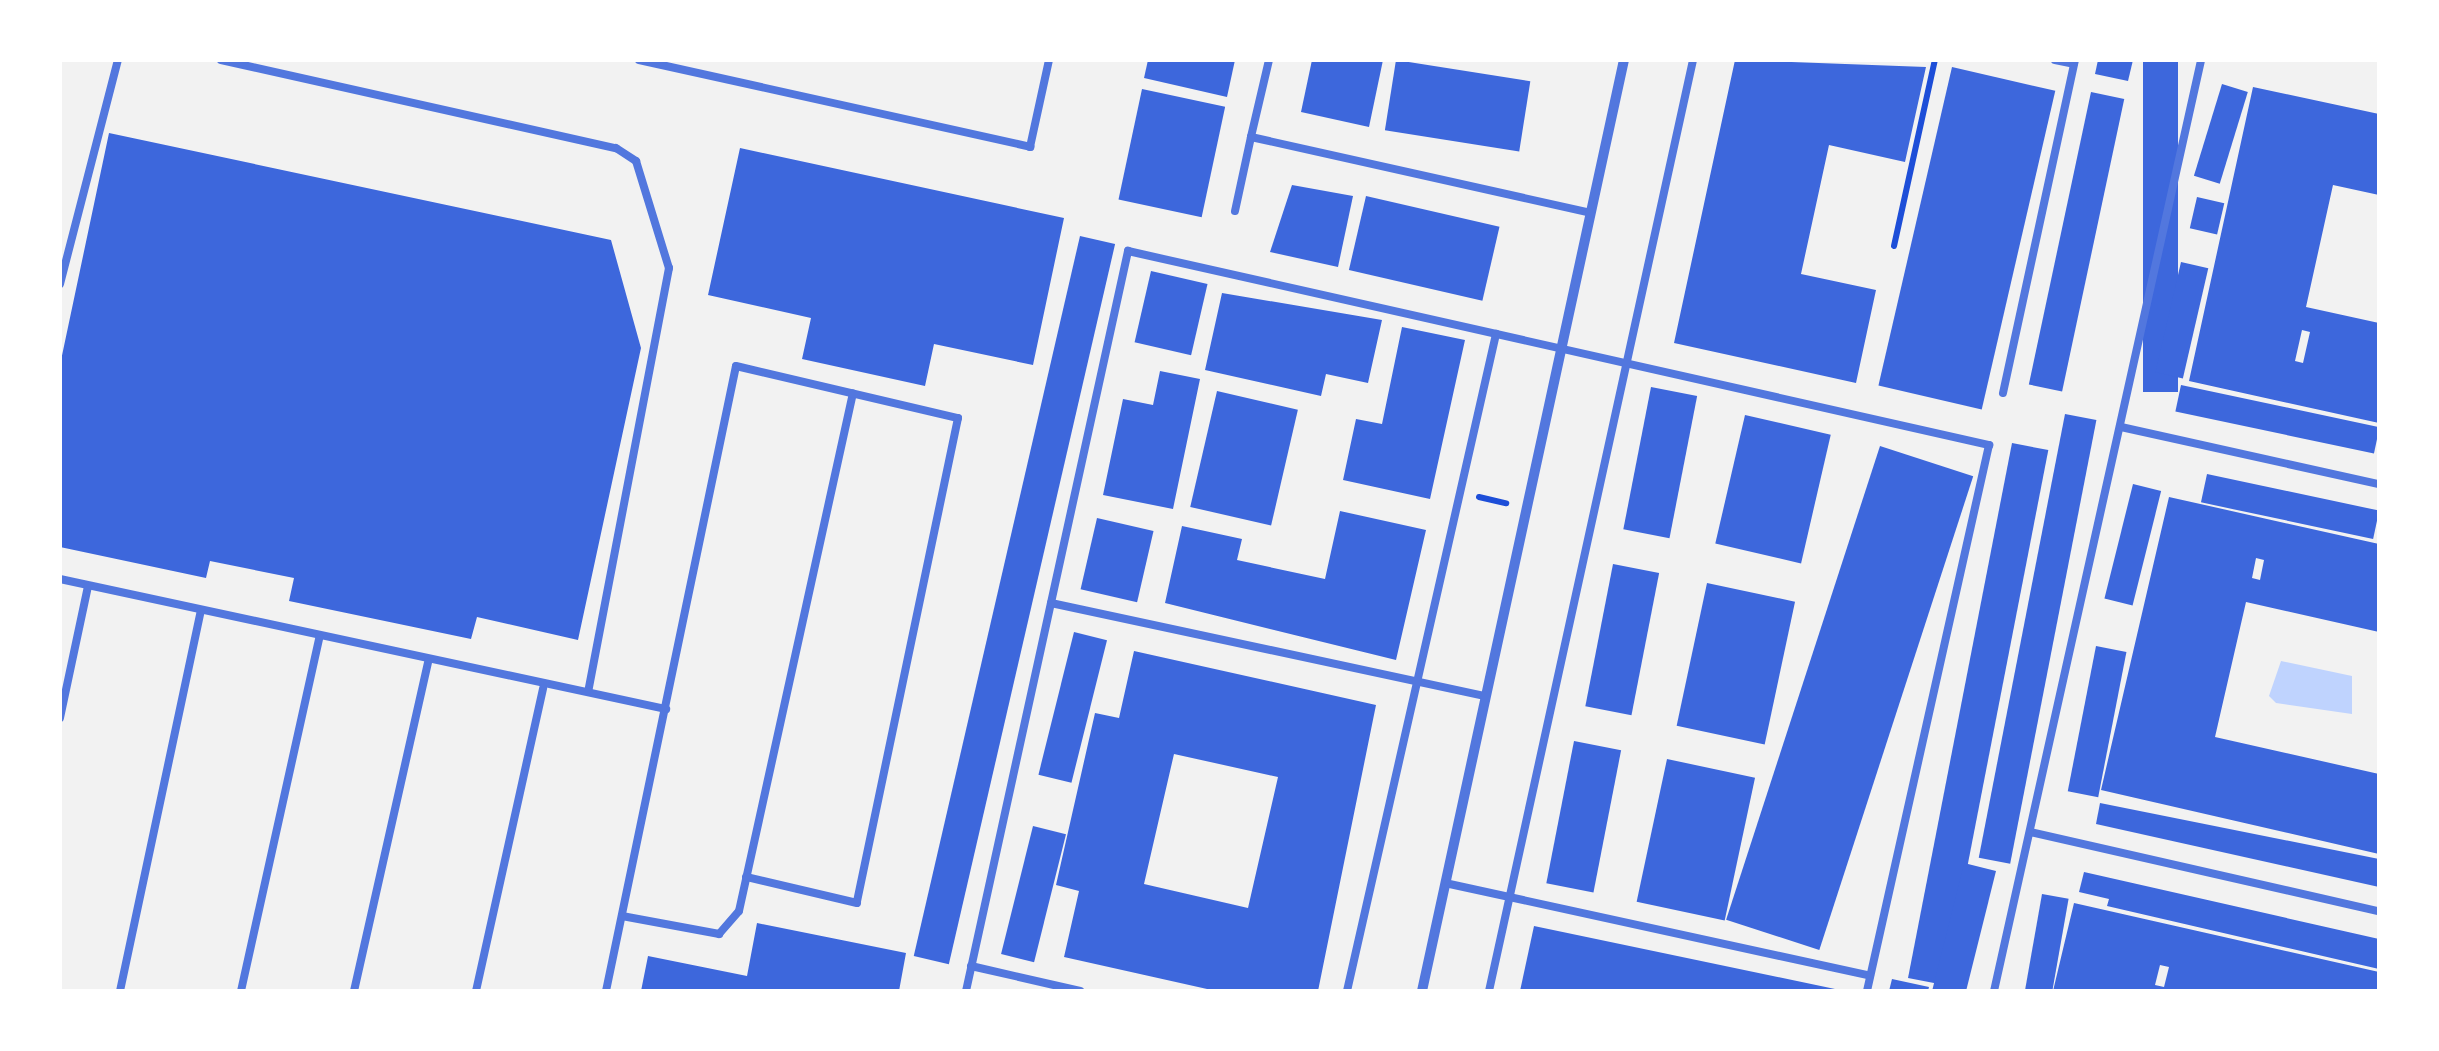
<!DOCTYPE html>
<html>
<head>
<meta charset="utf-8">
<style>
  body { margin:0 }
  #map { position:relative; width:2439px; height:1051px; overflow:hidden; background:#f2f2f2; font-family:Lato,sans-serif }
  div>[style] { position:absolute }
  .water>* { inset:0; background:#bfd3fe }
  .building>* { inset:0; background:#3d67dc; transform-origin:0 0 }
  .path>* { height:6px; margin:-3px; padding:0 3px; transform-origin:3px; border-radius:3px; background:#1d4ed8 }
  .service>* { height:8px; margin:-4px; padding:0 4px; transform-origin:4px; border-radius:4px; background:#5277de }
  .minor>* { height:10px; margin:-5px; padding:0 5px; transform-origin:5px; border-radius:5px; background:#5277de }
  span { translate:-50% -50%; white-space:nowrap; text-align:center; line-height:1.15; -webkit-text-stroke:10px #fff; paint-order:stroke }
  .frame { position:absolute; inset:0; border:62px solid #fff; pointer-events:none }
</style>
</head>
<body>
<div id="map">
  <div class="water">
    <div style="clip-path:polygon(2281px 661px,2352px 676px,2352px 714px,2276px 703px,2269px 696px)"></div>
  </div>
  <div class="building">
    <div style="clip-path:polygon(1148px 60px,1235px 60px,1227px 97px,1144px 78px)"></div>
    <div style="clip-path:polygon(1312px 60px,1383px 60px,1369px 127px,1301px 112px)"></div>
    <div style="left:1396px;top:60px;width:136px;height:71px;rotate:9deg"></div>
    <div style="clip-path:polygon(1735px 60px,1926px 67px,1905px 162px,1829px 145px,1801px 274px,1876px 290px,1856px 383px,1674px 343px)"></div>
    <div style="clip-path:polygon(2098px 60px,2133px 60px,2128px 81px,2095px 74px)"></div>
    <div style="left:2143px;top:60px;width:35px;height:332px"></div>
    <div style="left:1952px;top:67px;width:106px;height:327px;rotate:13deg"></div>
    <div style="left:2222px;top:84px;width:27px;height:96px;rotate:17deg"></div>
    <div style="clip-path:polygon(evenodd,2253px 87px,2379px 114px,2379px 195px,2333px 185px,2306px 307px,2379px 323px,2379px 423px,2189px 381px,2253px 87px,2302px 330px,2310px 332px,2303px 363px,2295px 361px,2302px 330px)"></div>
    <div style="left:1142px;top:89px;width:85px;height:113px;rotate:12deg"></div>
    <div style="left:2091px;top:92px;width:34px;height:299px;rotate:12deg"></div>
    <div style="clip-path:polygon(109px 133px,611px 240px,641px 348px,578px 640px,477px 617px,471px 639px,289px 601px,294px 578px,210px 561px,206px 578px,60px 547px,60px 365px)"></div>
    <div style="clip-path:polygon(740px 148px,1064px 218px,1033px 365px,934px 344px,925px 386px,802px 359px,811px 318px,708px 295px)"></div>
    <div style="clip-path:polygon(1292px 185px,1353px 196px,1338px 267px,1270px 252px)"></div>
    <div style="left:1366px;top:196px;width:137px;height:76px;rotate:13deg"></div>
    <div style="left:2197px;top:197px;width:28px;height:32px;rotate:13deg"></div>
    <div style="left:1080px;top:236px;width:36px;height:739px;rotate:13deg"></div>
    <div style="left:2181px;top:262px;width:28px;height:113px;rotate:13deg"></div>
    <div style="left:1151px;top:271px;width:58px;height:73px;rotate:13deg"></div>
    <div style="clip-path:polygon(1222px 293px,1382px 320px,1368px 383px,1326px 374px,1321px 396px,1205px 370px)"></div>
    <div style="clip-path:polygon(1402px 327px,1465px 340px,1430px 499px,1343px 480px,1356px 419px,1382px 424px)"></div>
    <div style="clip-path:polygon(1160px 371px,1200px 379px,1173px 509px,1103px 495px,1123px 399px,1153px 405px)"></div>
    <div style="left:2181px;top:385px;width:203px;height:27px;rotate:12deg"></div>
    <div style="left:1651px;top:387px;width:47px;height:145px;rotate:11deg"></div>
    <div style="left:1217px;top:391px;width:83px;height:119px;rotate:13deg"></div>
    <div style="left:2065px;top:414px;width:32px;height:452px;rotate:11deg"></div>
    <div style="left:1745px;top:415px;width:88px;height:132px;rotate:13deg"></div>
    <div style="left:2012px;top:443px;width:37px;height:545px;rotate:11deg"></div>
    <div style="left:1880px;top:446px;width:98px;height:498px;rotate:18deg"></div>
    <div style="left:2207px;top:474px;width:176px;height:29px;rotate:12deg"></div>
    <div style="left:2133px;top:484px;width:29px;height:118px;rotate:14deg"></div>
    <div style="clip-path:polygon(evenodd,2169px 497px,2379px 544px,2379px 632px,2246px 602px,2215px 737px,2379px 774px,2379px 854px,2101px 790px,2169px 497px,2256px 558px,2264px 560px,2260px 580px,2252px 578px,2256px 558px)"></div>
    <div style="clip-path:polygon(1340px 511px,1426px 530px,1396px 660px,1165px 603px,1182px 526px,1242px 539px,1237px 560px,1325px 579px)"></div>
    <div style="left:1097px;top:518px;width:58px;height:73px;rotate:13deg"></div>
    <div style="left:1613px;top:564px;width:47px;height:145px;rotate:11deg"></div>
    <div style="left:1707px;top:583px;width:90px;height:146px;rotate:12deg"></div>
    <div style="left:1074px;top:632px;width:34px;height:147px;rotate:14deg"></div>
    <div style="left:2096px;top:646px;width:31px;height:148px;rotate:11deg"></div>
    <div style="clip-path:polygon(evenodd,1134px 651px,1376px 705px,1318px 991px,1216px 991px,1064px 957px,1079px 891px,1056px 885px,1095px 713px,1119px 718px,1134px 651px,1174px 754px,1278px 777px,1248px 908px,1144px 884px,1174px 754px)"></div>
    <div style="left:1574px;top:741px;width:48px;height:145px;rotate:11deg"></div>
    <div style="left:1667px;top:759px;width:90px;height:146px;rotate:12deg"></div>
    <div style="clip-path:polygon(2100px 803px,2379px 859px,2379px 887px,2096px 824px)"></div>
    <div style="left:1033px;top:826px;width:34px;height:132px;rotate:14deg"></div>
    <div style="left:1964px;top:863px;width:33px;height:131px;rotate:14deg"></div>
    <div style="clip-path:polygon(2084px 872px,2379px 939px,2379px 969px,2107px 906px,2109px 899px,2079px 892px)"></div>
    <div style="left:2042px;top:894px;width:27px;height:99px;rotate:10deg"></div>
    <div style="clip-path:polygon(evenodd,2074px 903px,2379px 972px,2379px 991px,2053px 991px,2074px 903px,2160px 965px,2169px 967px,2164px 987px,2155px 985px,2160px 965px)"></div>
    <div style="clip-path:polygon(757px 923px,906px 953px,899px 991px,641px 991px,648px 956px,747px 976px)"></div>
    <div style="clip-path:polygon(1534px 926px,1835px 989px,1835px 991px,1520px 991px)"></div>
    <div style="clip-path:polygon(1892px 979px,1929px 987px,1928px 991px,1889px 991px)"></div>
  </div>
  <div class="path">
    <div style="left:1894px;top:246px;width:190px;rotate:-77.6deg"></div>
    <div style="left:1479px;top:497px;width:28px;rotate:13deg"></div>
  </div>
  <div class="service">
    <div style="left:221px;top:60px;width:405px;rotate:12.6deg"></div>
    <div style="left:616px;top:148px;width:24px;rotate:33deg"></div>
    <div style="left:636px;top:161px;width:112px;rotate:72.9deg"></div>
    <div style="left:669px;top:268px;width:431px;rotate:100.8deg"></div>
    <div style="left:639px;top:60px;width:401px;rotate:12.5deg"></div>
    <div style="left:1030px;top:147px;width:89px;rotate:-77.7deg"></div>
    <div style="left:1269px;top:60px;width:79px;rotate:103.2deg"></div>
    <div style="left:1251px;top:137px;width:347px;rotate:12.6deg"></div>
    <div style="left:2055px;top:60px;width:19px;rotate:12deg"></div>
    <div style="left:1235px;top:211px;width:76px;rotate:-77.8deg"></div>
    <div style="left:60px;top:284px;width:231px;rotate:-75.5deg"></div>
    <div style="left:2003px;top:393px;width:341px;rotate:-77.8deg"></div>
    <div style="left:2121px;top:427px;width:264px;rotate:12.5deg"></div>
    <div style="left:60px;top:579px;width:620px;rotate:12.11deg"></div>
    <div style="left:1051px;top:603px;width:444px;rotate:12.1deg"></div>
    <div style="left:60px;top:718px;width:135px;rotate:-78deg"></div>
    <div style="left:2030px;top:832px;width:358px;rotate:12.8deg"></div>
    <div style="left:1445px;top:883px;width:435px;rotate:12.3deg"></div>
    <div style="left:622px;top:916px;width:99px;rotate:10.5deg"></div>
    <div style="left:719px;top:934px;width:30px;rotate:-49deg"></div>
    <div style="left:739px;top:911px;width:530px;rotate:-77.59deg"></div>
    <div style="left:971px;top:966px;width:112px;rotate:12.9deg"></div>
    <div style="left:120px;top:991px;width:389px;rotate:-78deg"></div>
    <div style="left:241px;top:991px;width:362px;rotate:-77.5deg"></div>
    <div style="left:354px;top:991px;width:337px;rotate:-77.3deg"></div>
    <div style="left:476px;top:991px;width:310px;rotate:-77.5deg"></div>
    <div style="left:606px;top:991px;width:638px;rotate:-78.25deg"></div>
    <div style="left:736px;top:366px;width:228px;rotate:13.2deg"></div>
    <div style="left:958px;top:418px;width:495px;rotate:101.8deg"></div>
    <div style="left:857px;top:903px;width:114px;rotate:-166.8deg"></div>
    <div style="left:966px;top:991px;width:758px;rotate:-77.65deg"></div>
    <div style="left:1128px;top:251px;width:883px;rotate:12.7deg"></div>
    <div style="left:1989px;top:445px;width:559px;rotate:102.6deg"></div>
    <div style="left:1347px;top:991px;width:674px;rotate:-77.22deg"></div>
    <div style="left:1489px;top:991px;width:953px;rotate:-77.64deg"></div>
    <div style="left:1994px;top:991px;width:954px;rotate:-77.46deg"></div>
  </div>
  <div class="minor">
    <div style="left:1422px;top:991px;width:953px;rotate:-77.76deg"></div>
  </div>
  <div class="frame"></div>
</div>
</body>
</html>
